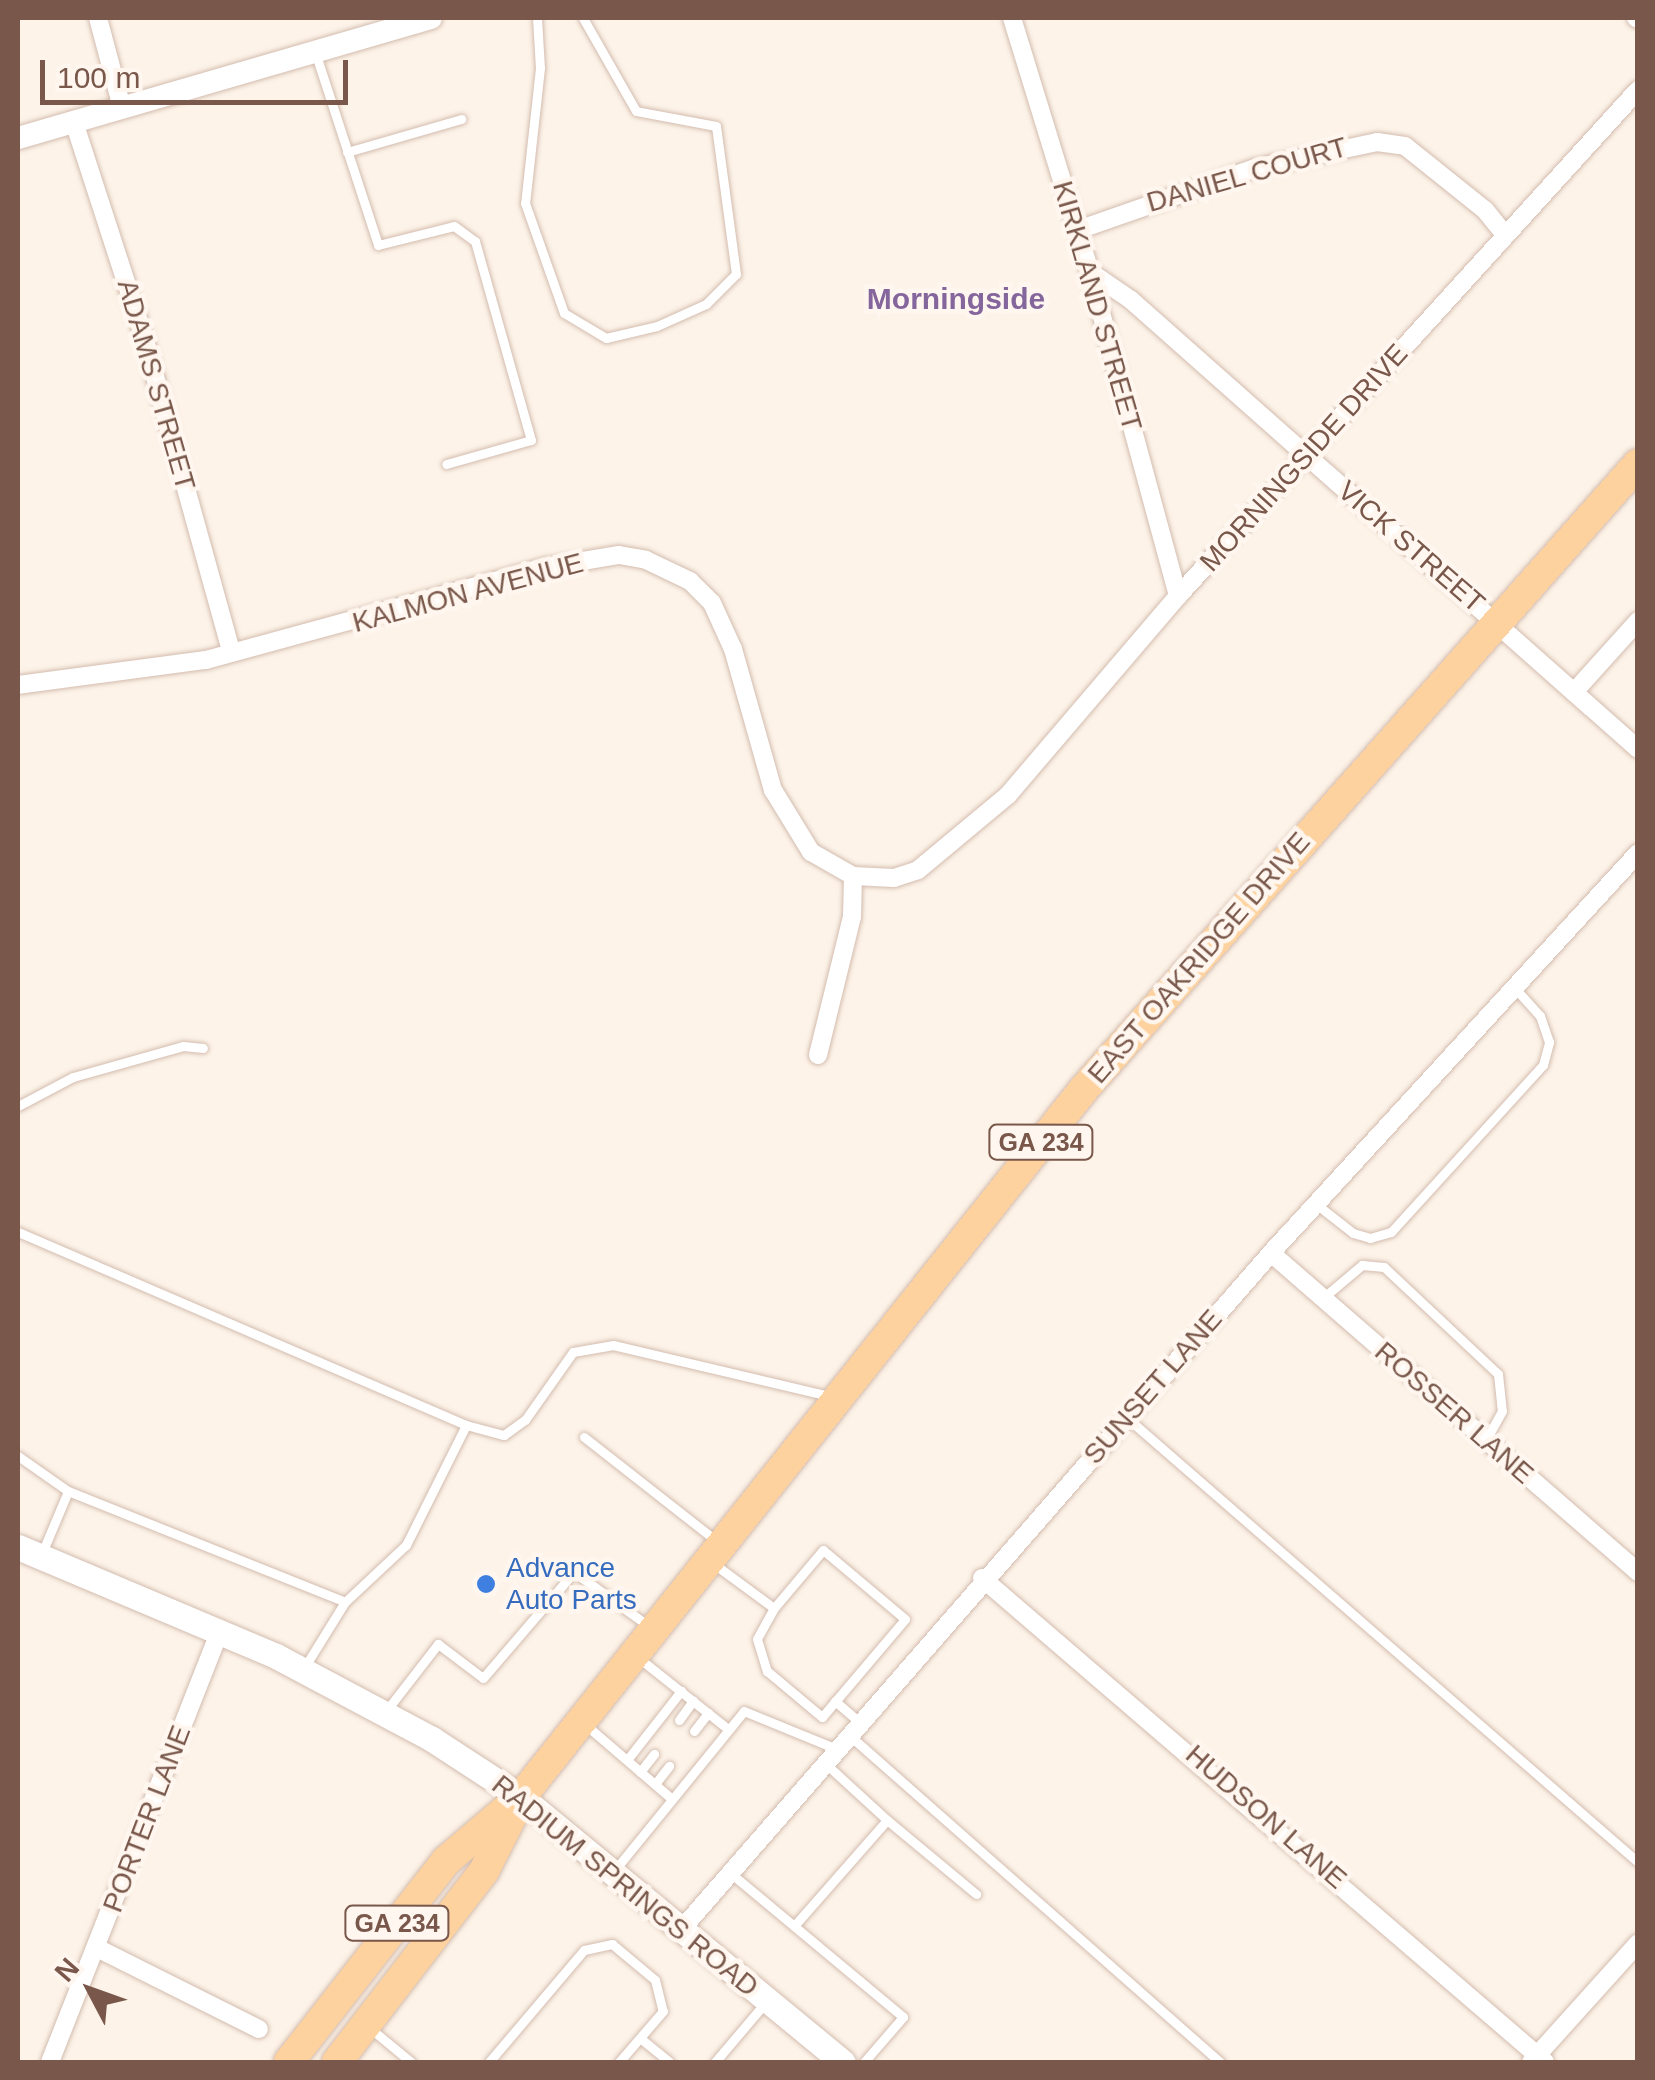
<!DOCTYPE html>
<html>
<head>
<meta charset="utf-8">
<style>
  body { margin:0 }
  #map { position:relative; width:1655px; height:2080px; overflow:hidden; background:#fdf3e8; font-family:Arial,sans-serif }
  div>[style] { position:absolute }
  .roads { filter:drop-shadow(0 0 2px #d3bcaf) drop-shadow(0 0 2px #d3bcaf) }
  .service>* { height:9px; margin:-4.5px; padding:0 4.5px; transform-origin:4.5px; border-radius:4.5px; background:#fff }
  .minor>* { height:18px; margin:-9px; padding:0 9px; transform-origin:9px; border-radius:9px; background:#fff }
  .tertiary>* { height:22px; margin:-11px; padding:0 11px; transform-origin:11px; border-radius:11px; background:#fff }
  .secondary>* { height:25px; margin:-12.5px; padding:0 12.5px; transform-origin:12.5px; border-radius:12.5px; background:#fff }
  .primary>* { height:30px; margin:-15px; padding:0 15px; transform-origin:15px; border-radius:15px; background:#fed29e }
  .dots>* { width:28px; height:28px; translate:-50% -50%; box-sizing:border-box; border:5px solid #fff7ef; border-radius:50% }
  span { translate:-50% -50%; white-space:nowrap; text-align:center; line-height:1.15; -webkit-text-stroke:9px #fff7ef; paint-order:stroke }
  .shield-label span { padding:2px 8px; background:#fff7ef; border:2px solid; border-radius:8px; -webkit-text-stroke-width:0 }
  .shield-label { font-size:25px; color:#79574a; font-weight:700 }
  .street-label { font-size:28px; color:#79574a }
  .shop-label { font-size:28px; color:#366cbe }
  .left { translate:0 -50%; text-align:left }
  .neighbourhood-label { font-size:30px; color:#85669c; font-weight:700 }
  .frame { position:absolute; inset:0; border:20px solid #79574a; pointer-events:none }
  .north { position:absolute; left:40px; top:1940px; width:100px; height:100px; -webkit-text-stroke:8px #fff7ef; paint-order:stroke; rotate:311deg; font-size:28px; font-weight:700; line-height:40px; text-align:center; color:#79574a }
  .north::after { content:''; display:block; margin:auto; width:35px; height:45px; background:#79574a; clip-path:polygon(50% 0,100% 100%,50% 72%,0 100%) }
  .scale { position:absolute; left:40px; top:60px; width:308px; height:45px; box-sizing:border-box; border:5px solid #79574a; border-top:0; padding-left:12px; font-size:30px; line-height:35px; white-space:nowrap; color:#79574a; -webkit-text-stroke:8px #fff7ef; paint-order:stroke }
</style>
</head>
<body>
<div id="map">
  <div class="roads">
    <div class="service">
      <div style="left:537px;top:18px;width:50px;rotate:86.6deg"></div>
      <div style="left:540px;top:68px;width:136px;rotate:96.3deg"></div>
      <div style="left:525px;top:203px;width:117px;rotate:70.5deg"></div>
      <div style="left:564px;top:313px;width:49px;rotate:30.8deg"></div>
      <div style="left:606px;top:338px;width:52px;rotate:-13.2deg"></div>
      <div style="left:657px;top:326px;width:54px;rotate:-24.2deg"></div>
      <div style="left:706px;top:304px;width:42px;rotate:-45deg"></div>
      <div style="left:736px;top:274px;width:149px;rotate:-97.7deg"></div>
      <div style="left:716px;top:126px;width:81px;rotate:-169.4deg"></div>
      <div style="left:636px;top:111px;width:107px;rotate:-119.7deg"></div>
      <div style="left:315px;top:52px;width:203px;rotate:71.9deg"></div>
      <div style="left:378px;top:245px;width:78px;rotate:-14deg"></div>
      <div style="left:454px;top:226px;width:26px;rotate:36deg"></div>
      <div style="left:475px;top:241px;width:207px;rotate:74.3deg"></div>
      <div style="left:531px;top:440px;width:88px;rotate:164.2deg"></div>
      <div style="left:347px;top:152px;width:119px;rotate:-16.1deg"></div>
      <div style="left:18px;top:1106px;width:62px;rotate:-27.8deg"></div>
      <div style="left:73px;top:1077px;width:114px;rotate:-15.7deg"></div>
      <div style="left:183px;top:1046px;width:20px;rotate:6deg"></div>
      <div style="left:1316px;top:1204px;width:47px;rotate:38.1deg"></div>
      <div style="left:1353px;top:1233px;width:18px;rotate:16deg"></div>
      <div style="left:1370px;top:1238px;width:22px;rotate:-16deg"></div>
      <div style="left:1391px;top:1232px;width:226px;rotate:-47.7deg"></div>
      <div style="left:1543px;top:1065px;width:24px;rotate:-75deg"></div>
      <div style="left:1549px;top:1042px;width:28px;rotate:-109deg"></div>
      <div style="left:1540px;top:1016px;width:38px;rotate:-132deg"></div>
      <div style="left:18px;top:1232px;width:488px;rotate:23.3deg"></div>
      <div style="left:1324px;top:1297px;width:50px;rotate:-40.1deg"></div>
      <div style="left:1362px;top:1265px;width:22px;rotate:5deg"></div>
      <div style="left:1384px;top:1267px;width:156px;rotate:43.2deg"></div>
      <div style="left:1498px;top:1374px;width:37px;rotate:84deg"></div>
      <div style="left:1502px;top:1411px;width:31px;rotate:119deg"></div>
      <div style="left:1126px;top:1417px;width:678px;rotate:41deg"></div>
      <div style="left:584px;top:1437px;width:170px;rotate:38.1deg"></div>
      <div style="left:18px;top:1456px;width:61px;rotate:35deg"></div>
      <div style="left:68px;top:1491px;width:298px;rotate:21.8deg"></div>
      <div style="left:42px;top:1553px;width:67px;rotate:-67.2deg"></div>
      <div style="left:714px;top:1564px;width:74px;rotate:36.3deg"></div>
      <div style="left:774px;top:1608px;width:35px;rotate:119deg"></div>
      <div style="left:757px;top:1639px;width:34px;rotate:73deg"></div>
      <div style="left:767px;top:1671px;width:72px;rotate:39.9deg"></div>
      <div style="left:822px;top:1717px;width:128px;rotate:-49.7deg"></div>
      <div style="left:905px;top:1619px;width:107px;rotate:-139.9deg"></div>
      <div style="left:823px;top:1550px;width:76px;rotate:130.2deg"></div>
      <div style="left:640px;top:1659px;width:112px;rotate:38.5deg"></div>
      <div style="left:304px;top:1668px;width:78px;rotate:-58.2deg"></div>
      <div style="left:345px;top:1602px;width:83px;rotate:-43.1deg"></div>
      <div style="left:406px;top:1545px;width:134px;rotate:-63.4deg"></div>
      <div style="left:466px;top:1425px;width:39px;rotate:15deg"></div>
      <div style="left:504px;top:1435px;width:26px;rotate:-36deg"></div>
      <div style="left:525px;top:1420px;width:83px;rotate:-54.8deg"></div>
      <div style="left:573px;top:1352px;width:41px;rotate:-9.9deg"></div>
      <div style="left:613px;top:1345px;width:226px;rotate:13.3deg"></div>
      <div style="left:835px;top:1701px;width:30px;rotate:41deg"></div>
      <div style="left:386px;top:1711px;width:85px;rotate:-52.2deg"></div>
      <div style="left:438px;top:1644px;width:56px;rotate:37.1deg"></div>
      <div style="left:483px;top:1678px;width:140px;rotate:-49.4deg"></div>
      <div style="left:574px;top:1572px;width:94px;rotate:35.9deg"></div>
      <div style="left:679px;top:1720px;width:24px;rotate:-54deg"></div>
      <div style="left:587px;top:1726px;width:112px;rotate:40.7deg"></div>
      <div style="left:694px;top:1731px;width:23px;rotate:-52deg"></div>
      <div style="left:849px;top:1735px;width:495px;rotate:41.4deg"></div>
      <div style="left:627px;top:1760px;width:88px;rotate:-52deg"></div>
      <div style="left:640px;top:1772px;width:23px;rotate:-52deg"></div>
      <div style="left:655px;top:1784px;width:23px;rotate:-52deg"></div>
      <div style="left:887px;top:1820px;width:116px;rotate:39.7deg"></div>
      <div style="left:614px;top:1871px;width:206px;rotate:-50.9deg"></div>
      <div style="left:744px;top:1711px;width:97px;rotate:22.3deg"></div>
      <div style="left:728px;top:1871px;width:228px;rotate:39.8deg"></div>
      <div style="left:903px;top:2017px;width:60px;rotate:130.9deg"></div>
      <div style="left:794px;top:1926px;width:141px;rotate:-48.7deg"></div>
      <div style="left:887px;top:1820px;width:81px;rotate:-137.5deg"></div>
      <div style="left:371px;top:2029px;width:52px;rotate:39.5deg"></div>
      <div style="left:640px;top:2038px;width:38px;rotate:39deg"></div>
      <div style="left:489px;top:2062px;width:147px;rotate:-49.7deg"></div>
      <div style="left:584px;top:1950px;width:29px;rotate:-12deg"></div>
      <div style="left:612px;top:1944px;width:56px;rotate:39.9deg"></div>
      <div style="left:655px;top:1980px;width:32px;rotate:76deg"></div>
      <div style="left:663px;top:2011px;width:67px;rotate:130.8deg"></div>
      <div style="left:715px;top:2062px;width:77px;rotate:-49.7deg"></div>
    </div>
    <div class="minor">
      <div style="left:98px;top:18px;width:89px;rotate:75deg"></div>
      <div style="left:1012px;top:18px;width:266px;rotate:72.9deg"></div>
      <div style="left:1090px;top:272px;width:336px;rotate:74.8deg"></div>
      <div style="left:1636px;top:18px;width:2px;rotate:27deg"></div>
      <div style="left:74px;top:122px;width:226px;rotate:72deg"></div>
      <div style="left:144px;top:337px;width:325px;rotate:74.5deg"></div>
      <div style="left:1078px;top:230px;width:188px;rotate:-19.3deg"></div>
      <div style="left:1255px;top:168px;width:125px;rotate:-12deg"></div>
      <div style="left:1377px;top:142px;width:28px;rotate:8deg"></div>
      <div style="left:1405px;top:146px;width:102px;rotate:38.7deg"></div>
      <div style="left:1485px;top:210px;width:32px;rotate:51deg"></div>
      <div style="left:1090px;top:272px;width:50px;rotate:34.3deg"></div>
      <div style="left:1131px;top:300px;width:677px;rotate:41.53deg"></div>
      <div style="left:18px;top:685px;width:190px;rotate:-7.6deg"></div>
      <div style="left:206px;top:660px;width:353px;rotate:-15.3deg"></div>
      <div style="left:547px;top:567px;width:73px;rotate:-9.5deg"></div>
      <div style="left:619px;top:555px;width:27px;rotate:10deg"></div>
      <div style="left:646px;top:560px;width:49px;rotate:25.5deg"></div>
      <div style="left:690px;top:581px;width:31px;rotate:45deg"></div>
      <div style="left:712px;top:603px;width:51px;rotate:65.5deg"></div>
      <div style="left:733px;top:649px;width:147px;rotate:74.2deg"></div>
      <div style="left:773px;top:790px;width:73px;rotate:58.5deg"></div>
      <div style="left:811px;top:852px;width:48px;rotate:29.7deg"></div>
      <div style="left:853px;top:876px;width:41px;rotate:2.8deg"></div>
      <div style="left:894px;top:878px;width:25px;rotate:-18deg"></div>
      <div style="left:918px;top:870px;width:117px;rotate:-39.8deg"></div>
      <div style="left:1008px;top:795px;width:262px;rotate:-49.5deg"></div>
      <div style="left:1178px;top:596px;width:684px;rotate:-47.73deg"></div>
      <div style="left:1574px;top:692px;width:96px;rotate:-48deg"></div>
      <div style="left:818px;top:1055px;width:142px;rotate:-76.2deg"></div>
      <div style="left:852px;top:917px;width:41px;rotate:-88.6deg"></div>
      <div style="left:1271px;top:1253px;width:486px;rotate:41deg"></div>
      <div style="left:982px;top:1578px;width:742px;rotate:40.68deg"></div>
      <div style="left:680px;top:1931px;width:899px;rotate:-48.92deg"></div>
      <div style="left:1271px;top:1253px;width:543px;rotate:-47.46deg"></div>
      <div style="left:97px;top:1948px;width:181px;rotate:26.6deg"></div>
      <div style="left:50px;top:2062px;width:463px;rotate:-68.5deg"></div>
      <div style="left:1531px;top:2062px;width:160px;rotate:-48deg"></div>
    </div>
    <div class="tertiary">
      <div style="left:18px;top:138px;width:430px;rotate:-16.2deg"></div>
    </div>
    <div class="secondary">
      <div style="left:18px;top:1547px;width:280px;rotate:22.9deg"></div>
      <div style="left:276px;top:1656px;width:177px;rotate:28deg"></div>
      <div style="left:432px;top:1739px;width:106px;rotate:33.1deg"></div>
      <div style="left:521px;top:1797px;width:417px;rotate:39.5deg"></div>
    </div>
    <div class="primary">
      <div style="left:289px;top:2062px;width:255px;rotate:-52deg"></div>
      <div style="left:446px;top:1861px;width:99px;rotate:-40.5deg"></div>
      <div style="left:521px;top:1797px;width:905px;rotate:-51.51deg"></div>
      <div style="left:1084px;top:1089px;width:835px;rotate:-48.45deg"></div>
      <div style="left:337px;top:2062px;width:241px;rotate:-52.4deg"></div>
      <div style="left:484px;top:1871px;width:71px;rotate:-63.1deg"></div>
    </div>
  </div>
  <div class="dots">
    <div style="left:486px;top:1584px;background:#3f7fe0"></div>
  </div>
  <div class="shield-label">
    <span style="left:1041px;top:1142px">GA 234</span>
    <span style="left:397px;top:1923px">GA 234</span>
  </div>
  <div class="street-label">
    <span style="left:1247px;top:175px;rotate:-16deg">DANIEL COURT</span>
    <span style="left:1097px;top:306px;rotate:74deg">KIRKLAND STREET</span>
    <span style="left:156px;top:385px;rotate:74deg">ADAMS STREET</span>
    <span style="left:1304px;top:458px;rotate:-48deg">MORNINGSIDE DRIVE</span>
    <span style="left:1411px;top:547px;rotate:41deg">VICK STREET</span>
    <span style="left:468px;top:593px;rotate:-15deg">KALMON AVENUE</span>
    <span style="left:1199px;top:958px;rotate:-49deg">EAST OAKRIDGE DRIVE</span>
    <span style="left:1153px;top:1387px;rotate:-49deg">SUNSET LANE</span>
    <span style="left:1454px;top:1413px;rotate:41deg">ROSSER LANE</span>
    <span style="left:1266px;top:1817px;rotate:41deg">HUDSON LANE</span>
    <span style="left:147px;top:1819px;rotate:-69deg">PORTER LANE</span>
    <span style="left:625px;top:1886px;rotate:39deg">RADIUM SPRINGS ROAD</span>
  </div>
  <div class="shop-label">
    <span class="left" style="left:506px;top:1584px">Advance<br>Auto Parts</span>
  </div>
  <div class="neighbourhood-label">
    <span style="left:956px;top:299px">Morningside</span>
  </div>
  <div class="frame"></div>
  <div class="north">N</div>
  <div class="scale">100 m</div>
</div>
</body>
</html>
